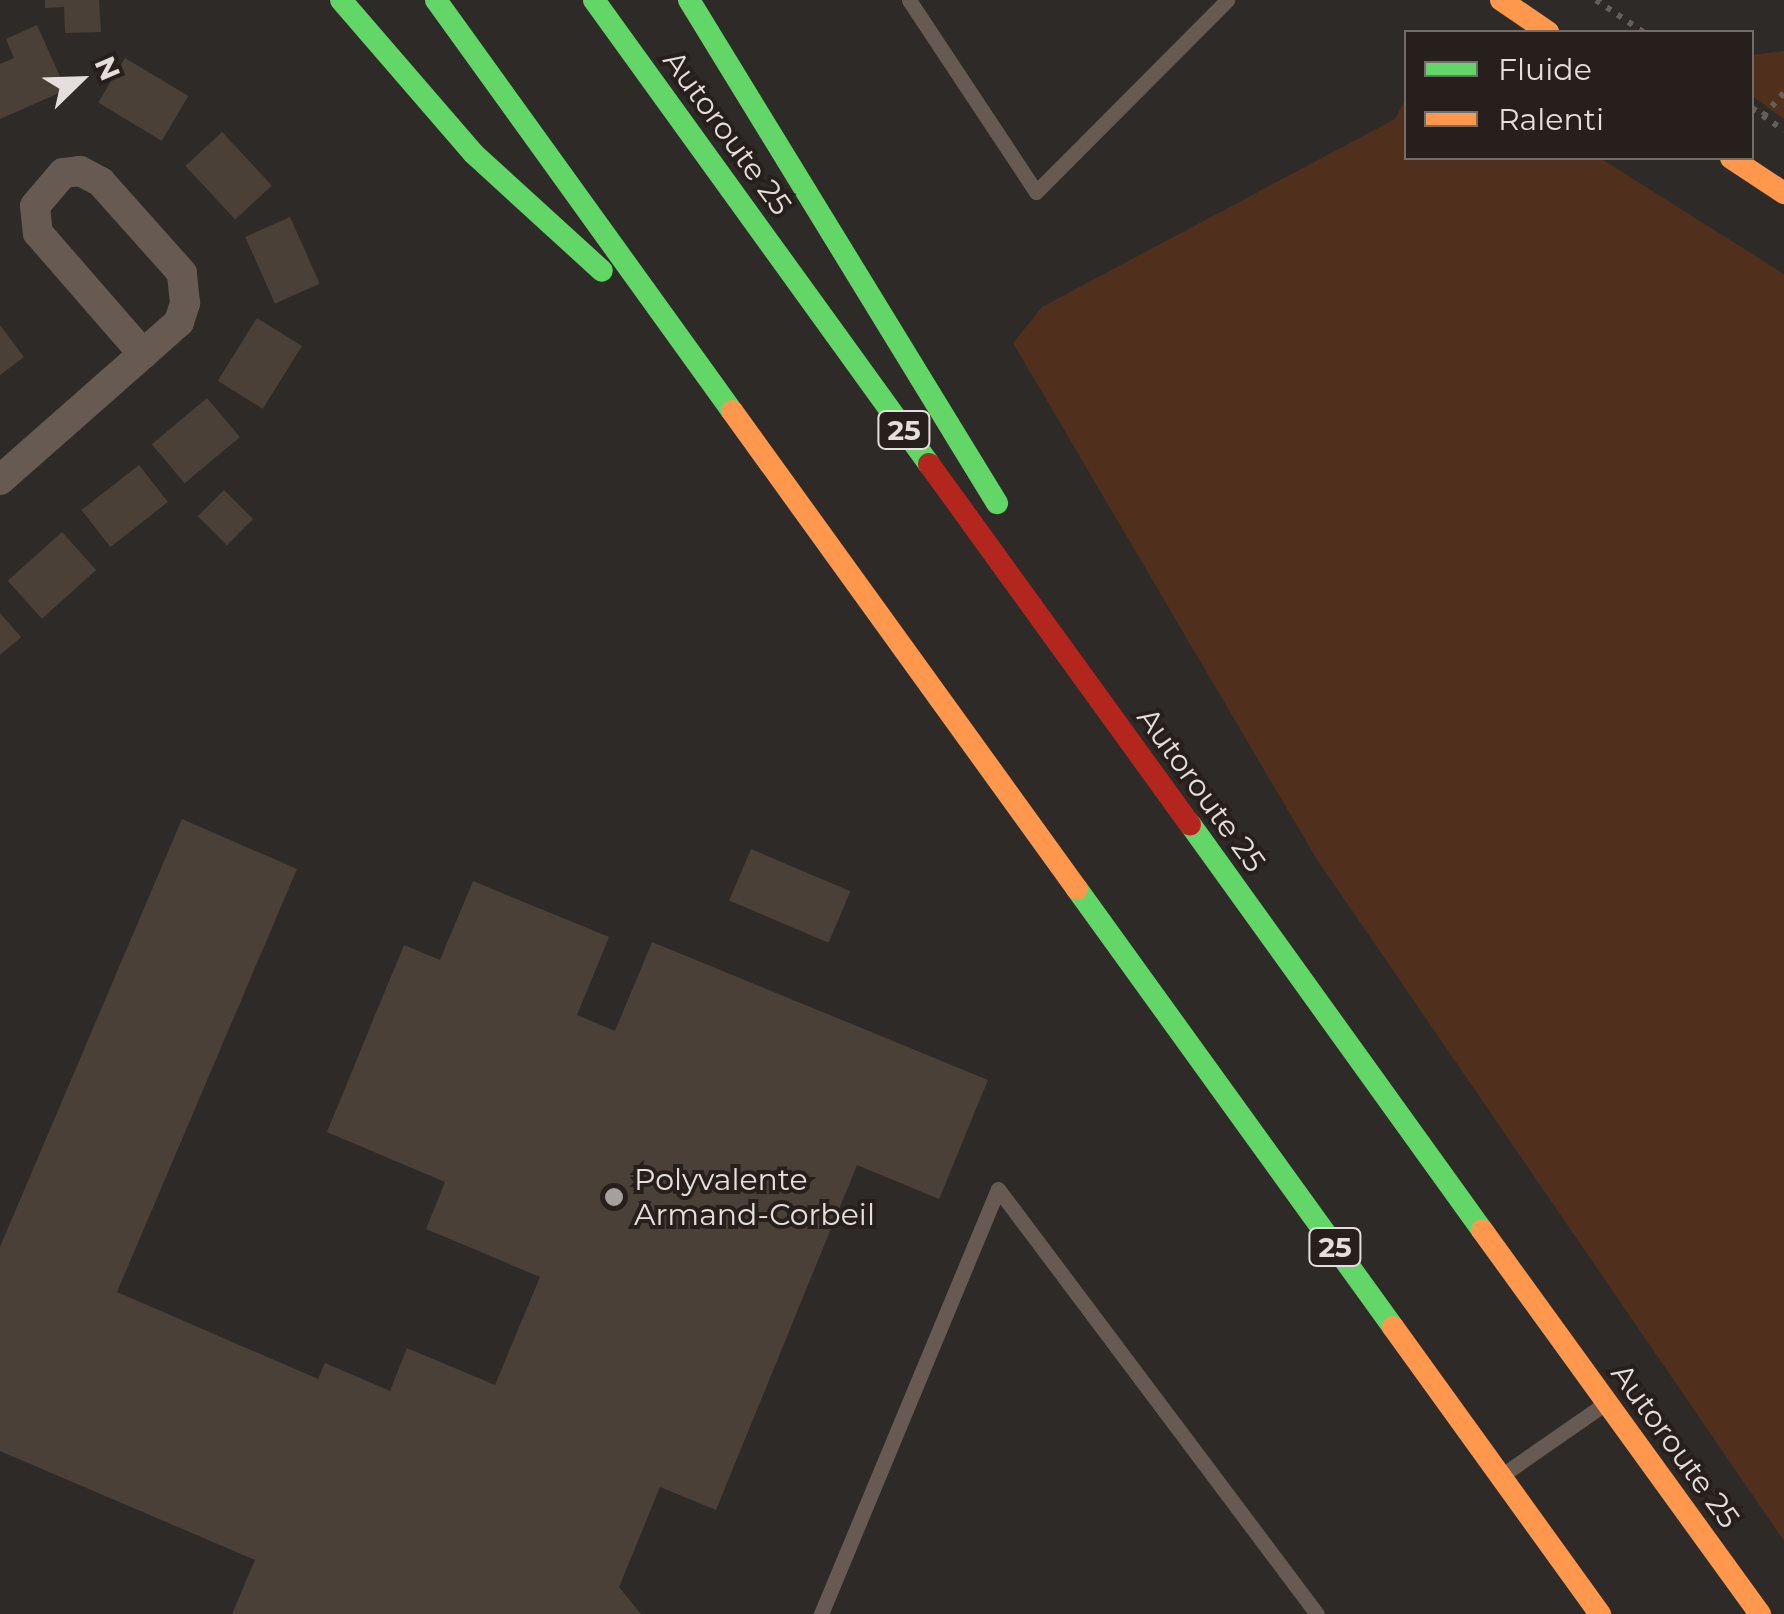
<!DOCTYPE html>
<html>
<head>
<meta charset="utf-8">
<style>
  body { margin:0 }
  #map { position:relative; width:1784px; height:1614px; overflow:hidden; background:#2e2a27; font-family:Montserrat,sans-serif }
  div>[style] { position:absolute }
  .green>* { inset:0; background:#50301d }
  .building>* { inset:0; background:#4b4037; transform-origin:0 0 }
  .path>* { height:6px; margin-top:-3px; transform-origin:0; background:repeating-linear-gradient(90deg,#665e58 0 5px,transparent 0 13px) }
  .lane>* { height:15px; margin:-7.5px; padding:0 7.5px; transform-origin:7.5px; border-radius:7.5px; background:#675a52 }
  .street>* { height:30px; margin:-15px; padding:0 15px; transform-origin:15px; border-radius:15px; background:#675a52 }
  .fast>* { height:22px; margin:-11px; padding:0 11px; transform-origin:11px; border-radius:11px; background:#63d668 }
  .slow>* { height:22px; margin:-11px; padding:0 11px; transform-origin:11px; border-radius:11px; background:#ff974d }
  .jam>* { height:22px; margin:-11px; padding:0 11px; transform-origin:11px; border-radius:11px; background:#b3261e }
  .dots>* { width:28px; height:28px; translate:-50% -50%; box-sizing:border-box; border:5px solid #271f1b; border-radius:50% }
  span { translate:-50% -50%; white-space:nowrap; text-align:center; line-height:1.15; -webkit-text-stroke:8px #271f1b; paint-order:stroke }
  .shield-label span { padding:2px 8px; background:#271f1b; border:2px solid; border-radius:8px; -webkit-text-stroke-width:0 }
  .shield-label { font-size:28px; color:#e4dfdc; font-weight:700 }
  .street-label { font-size:30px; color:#e4dfdc }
  .poi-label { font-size:30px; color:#e4dfdc }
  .left { translate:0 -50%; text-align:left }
  .legend { position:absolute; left:1404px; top:30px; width:350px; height:130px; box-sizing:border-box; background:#271f1b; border:2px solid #736c68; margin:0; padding:12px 18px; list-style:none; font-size:30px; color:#e4dfdc }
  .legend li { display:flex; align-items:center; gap:20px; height:50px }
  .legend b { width:50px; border:2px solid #736c68 }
  .north { position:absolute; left:30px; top:30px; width:100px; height:100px; -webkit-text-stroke:8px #271f1b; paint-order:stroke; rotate:67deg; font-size:28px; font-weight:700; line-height:40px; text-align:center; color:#e4dfdc }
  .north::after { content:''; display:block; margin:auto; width:35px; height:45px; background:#e4dfdc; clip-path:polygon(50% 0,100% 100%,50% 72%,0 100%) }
</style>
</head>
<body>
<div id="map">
  <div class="green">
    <div style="clip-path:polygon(1784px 51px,1784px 119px,1752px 96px,1752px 55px)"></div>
    <div style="clip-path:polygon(1406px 98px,1406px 158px,1600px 158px,1784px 274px,1784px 1541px,1316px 858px,1013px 343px,1042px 307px,1395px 119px)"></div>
  </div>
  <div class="building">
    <div style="clip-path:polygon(45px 0,99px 0,101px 32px,65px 33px,64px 7px,45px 8px)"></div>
    <div style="clip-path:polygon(37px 25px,66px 90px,0 119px,0 64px,14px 58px,6px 39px)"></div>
    <div style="left:125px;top:58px;width:74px;height:52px;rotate:31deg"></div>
    <div style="left:222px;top:132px;width:73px;height:50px;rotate:47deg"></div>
    <div style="left:290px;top:217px;width:73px;height:49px;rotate:66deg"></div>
    <div style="left:257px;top:318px;width:53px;height:74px;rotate:32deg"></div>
    <div style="clip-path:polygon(0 325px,24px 357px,0 375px)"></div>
    <div style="left:207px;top:398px;width:51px;height:72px;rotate:50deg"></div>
    <div style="left:139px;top:465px;width:47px;height:73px;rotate:52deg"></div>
    <div style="left:224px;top:490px;width:41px;height:37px;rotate:45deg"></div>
    <div style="left:62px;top:532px;width:51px;height:73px;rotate:48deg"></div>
    <div style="clip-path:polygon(0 613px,21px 637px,0 655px)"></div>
    <div style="clip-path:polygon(182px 819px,297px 869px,117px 1292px,318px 1379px,325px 1363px,390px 1391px,407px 1348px,495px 1385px,540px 1277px,426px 1229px,445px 1182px,327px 1132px,404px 945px,440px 960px,473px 881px,609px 937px,577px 1015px,615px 1031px,652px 942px,988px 1080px,939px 1199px,857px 1165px,716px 1510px,660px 1487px,619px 1587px,641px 1614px,232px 1614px,255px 1560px,0 1451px,0 1247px)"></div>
    <div style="left:751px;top:849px;width:108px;height:56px;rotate:23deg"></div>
  </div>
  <div class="path">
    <div style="left:1596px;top:0;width:57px;rotate:34.2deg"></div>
    <div style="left:1752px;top:108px;width:39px;rotate:35deg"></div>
    <div style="left:1763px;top:116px;width:31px;rotate:-48deg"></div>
  </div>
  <div class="lane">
    <div style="left:909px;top:0;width:230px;rotate:56.5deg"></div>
    <div style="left:1036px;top:192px;width:271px;rotate:-45.1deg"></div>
    <div style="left:1508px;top:1471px;width:112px;rotate:-34.8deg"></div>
    <div style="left:821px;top:1614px;width:460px;rotate:-67.4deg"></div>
    <div style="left:998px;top:1189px;width:531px;rotate:53.11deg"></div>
  </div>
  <div class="street">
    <div style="left:0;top:480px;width:191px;rotate:-41.4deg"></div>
    <div style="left:143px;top:354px;width:48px;rotate:-41.6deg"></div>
    <div style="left:179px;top:322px;width:20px;rotate:-72deg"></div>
    <div style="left:185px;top:303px;width:30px;rotate:-96deg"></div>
    <div style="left:182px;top:273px;width:122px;rotate:-131.7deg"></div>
    <div style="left:101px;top:182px;width:24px;rotate:-152deg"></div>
    <div style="left:80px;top:171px;width:17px;rotate:173deg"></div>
    <div style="left:63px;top:173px;width:43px;rotate:130.3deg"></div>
    <div style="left:35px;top:206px;width:27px;rotate:84deg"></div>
    <div style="left:38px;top:233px;width:160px;rotate:49deg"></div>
  </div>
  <div class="fast">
    <div style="left:341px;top:0;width:203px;rotate:49.2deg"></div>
    <div style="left:474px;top:154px;width:173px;rotate:42.4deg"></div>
    <div style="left:436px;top:0;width:506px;rotate:54.24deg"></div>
    <div style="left:594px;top:0;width:572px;rotate:54.17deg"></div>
    <div style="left:689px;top:0;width:590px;rotate:58.52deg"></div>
    <div style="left:1190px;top:824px;width:500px;rotate:54.28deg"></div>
    <div style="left:1077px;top:889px;width:540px;rotate:54.19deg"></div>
  </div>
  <div class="slow">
    <div style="left:1501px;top:0;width:57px;rotate:34.2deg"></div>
    <div style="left:1731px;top:158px;width:64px;rotate:33.4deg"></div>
    <div style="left:732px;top:411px;width:589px;rotate:54.18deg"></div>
    <div style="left:1482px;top:1230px;width:474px;rotate:54.1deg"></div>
    <div style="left:1393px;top:1327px;width:354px;rotate:54.2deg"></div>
  </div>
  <div class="jam">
    <div style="left:929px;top:464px;width:445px;rotate:54.1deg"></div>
  </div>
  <div class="dots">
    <div style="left:614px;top:1197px;background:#a4a09d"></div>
  </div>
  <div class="shield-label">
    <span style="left:904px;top:430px">25</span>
    <span style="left:1335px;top:1247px">25</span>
  </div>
  <div class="street-label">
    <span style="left:727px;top:133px;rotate:54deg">Autoroute 25</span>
    <span style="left:1201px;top:790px;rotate:54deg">Autoroute 25</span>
    <span style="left:1675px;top:1446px;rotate:54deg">Autoroute 25</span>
  </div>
  <div class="poi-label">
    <span class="left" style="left:634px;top:1197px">Polyvalente<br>Armand-Corbeil</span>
  </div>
  <ul class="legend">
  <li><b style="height:12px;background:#63d668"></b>Fluide</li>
  <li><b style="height:12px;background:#ff974d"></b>Ralenti</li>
  </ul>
  <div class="north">N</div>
</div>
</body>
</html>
